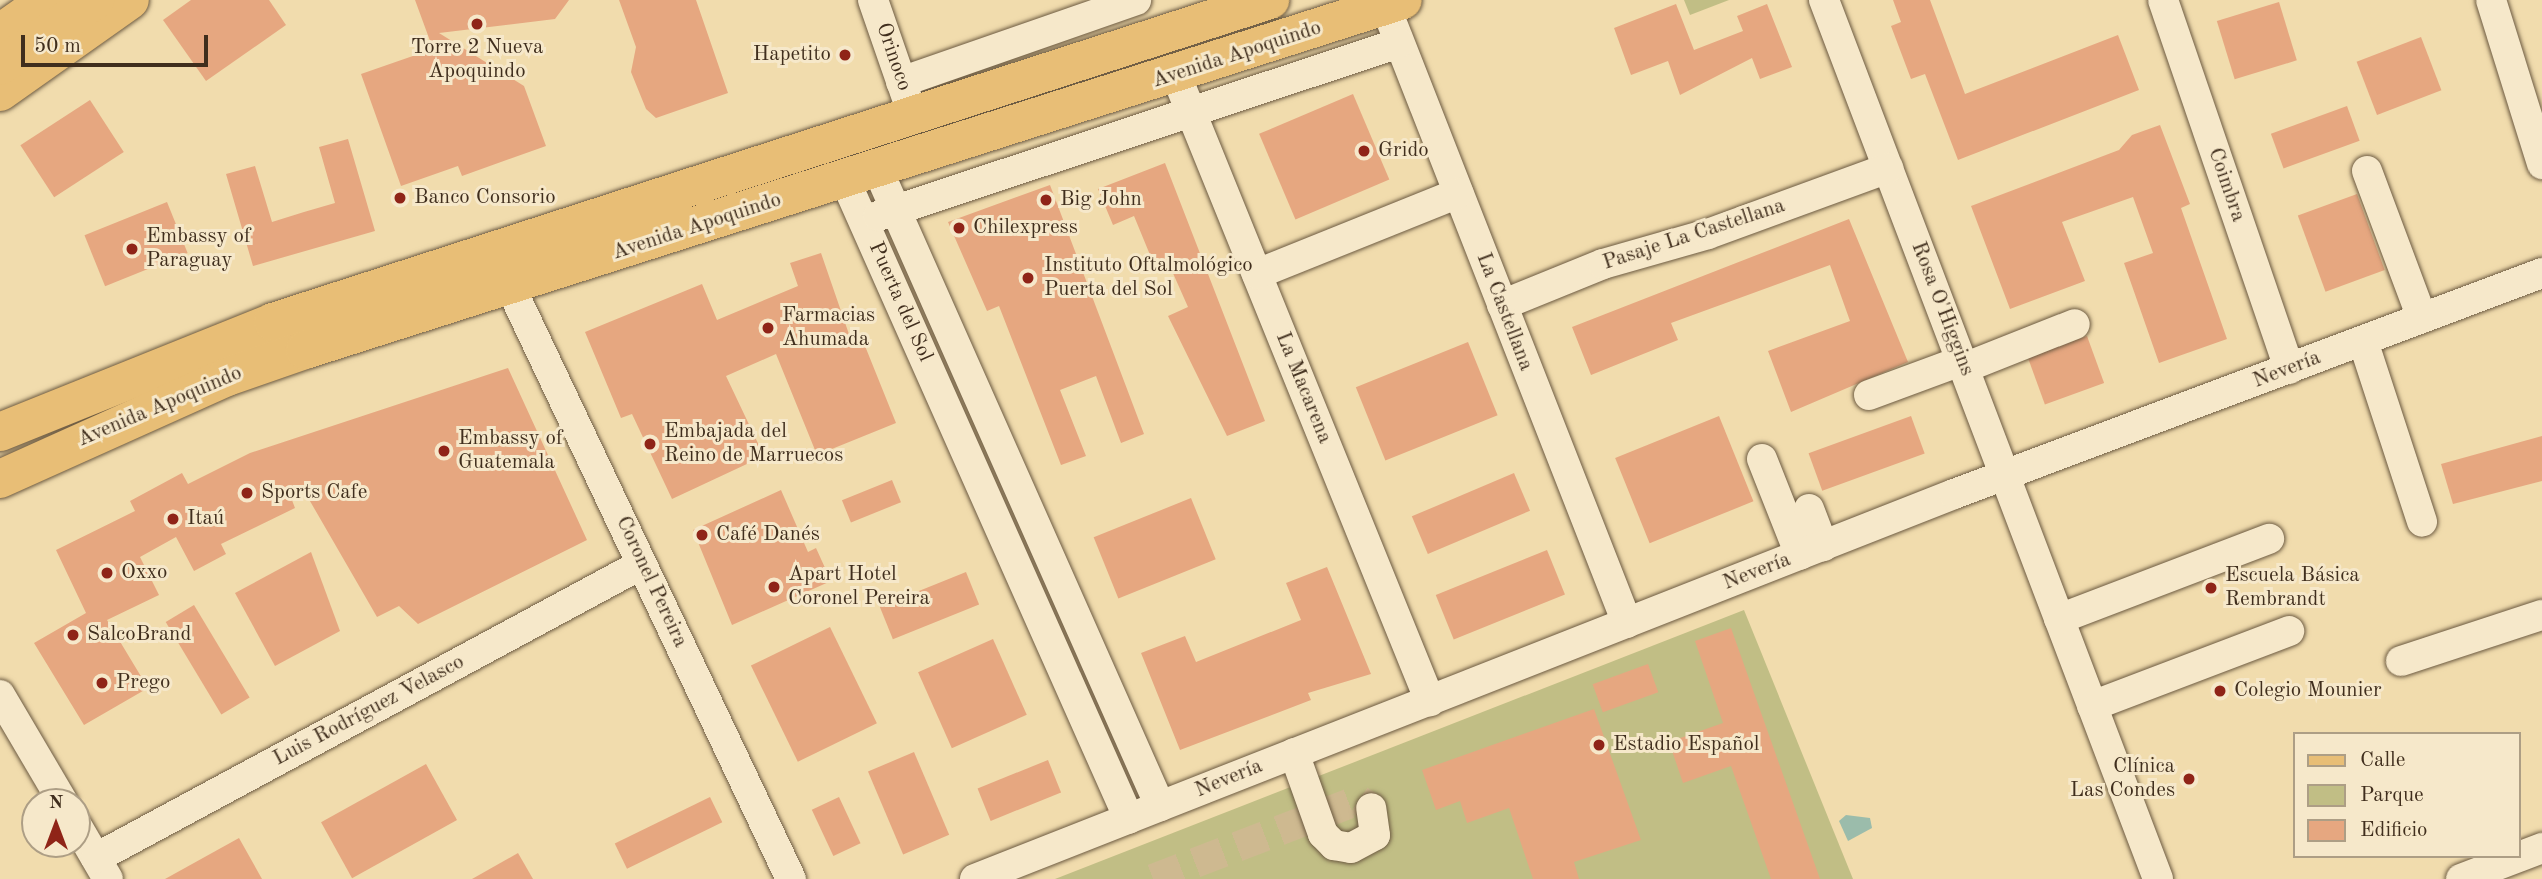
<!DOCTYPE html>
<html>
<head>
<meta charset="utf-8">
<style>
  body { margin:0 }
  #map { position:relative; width:2542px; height:879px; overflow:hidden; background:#f1dcad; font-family:"Old Standard TT",serif }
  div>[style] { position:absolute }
  .green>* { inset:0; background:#c1be85 }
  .water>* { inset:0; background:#9bbcab }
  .building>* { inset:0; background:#e6a780; transform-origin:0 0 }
  .minor-tunnel>* { height:30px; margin-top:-15px; transform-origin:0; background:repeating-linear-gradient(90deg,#ceb990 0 30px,transparent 0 45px) }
  .roads { filter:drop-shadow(0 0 2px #6c5a41) drop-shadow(0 0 2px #6c5a41) }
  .minor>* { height:30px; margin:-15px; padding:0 15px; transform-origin:15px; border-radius:15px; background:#f6e8ca }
  .major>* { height:38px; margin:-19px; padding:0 19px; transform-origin:19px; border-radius:19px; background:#e8be76 }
  .highway>* { height:38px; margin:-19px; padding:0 19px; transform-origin:19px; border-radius:19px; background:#e8be76 }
  .dots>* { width:19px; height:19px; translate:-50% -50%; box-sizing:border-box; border:4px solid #f6e8ca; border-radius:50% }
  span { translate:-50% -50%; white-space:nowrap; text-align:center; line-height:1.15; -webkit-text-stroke:6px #f6e8ca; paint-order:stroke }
  .poi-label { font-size:21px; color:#402e1d }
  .right { translate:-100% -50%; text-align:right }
  .left { translate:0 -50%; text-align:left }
  .street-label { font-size:21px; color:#402e1d }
  .legend { position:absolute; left:2293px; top:732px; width:228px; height:126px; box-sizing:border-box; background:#f6e8ca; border:2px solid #ad9e85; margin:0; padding:9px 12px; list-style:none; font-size:21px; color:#402e1d }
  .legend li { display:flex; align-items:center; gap:14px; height:35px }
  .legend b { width:35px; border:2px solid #ad9e85 }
  .north { position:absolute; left:21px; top:788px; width:70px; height:70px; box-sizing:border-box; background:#f6e8ca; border:2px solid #ad9e85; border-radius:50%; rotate:0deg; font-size:19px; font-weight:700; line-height:28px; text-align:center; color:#402e1d }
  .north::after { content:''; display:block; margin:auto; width:24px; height:32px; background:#8f2418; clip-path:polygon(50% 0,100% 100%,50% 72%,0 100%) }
  .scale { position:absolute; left:21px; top:35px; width:187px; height:32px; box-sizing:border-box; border:4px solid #402e1d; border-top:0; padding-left:9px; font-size:21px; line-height:24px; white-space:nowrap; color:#402e1d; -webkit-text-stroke:5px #f6e8ca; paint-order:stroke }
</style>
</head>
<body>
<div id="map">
  <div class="green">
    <div style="clip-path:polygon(1684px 0,1729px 0,1690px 15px)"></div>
    <div style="clip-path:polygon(1744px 610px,1853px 879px,1055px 879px)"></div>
  </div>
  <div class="water">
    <div style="clip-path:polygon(1846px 815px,1870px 818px,1872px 828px,1848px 841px,1839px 821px)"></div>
  </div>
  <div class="building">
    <div style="clip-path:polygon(191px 0,269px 0,286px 25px,206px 81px,163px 20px)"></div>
    <div style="clip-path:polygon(415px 0,569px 0,555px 19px,439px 33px,524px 86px,546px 146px,462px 176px,458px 166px,401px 186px,361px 74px,433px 49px)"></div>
    <div style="clip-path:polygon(619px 0,696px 0,728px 93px,656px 118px,646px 109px,631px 72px,636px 47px)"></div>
    <div style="clip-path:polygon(1893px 0,1930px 0,1965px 94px,2118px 35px,2139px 90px,1958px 160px,1925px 74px,1911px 79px,1891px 26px,1901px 22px)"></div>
    <div style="left:2279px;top:2px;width:61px;height:65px;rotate:73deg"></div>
    <div style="clip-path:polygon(1676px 4px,1694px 50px,1743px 31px,1737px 16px,1767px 4px,1792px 67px,1760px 79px,1752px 58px,1680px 95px,1668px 61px,1631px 75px,1614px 28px)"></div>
    <div style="left:2421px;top:37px;width:57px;height:69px;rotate:69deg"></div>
    <div style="left:1353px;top:94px;width:93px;height:102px;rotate:67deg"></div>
    <div style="left:90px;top:100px;width:62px;height:83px;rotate:57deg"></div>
    <div style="left:2347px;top:106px;width:37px;height:81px;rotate:70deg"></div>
    <div style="clip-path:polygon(2160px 125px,2190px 204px,2181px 208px,2227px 339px,2159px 363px,2124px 263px,2153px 253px,2133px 197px,2062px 222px,2085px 281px,2010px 309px,1971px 206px,2119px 150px,2132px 135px)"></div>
    <div style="clip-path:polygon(348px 139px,375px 231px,253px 266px,226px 174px,255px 166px,272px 222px,304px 212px,335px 203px,319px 147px)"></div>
    <div style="clip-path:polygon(1165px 163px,1265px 421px,1227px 436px,1168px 316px,1188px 307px,1168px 262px,1155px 267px,1134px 216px,1113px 225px,1098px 189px)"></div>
    <div style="clip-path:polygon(1050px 185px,1144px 434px,1121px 443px,1096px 376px,1060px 390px,1086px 456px,1061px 465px,999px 306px,987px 311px,948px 222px)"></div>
    <div style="left:2357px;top:194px;width:81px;height:63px;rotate:70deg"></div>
    <div style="left:167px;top:202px;width:55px;height:89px;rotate:68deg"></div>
    <div style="clip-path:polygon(1849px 219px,1908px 362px,1791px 412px,1768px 351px,1850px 321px,1830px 265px,1671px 323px,1678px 340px,1591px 375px,1572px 327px)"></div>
    <div style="clip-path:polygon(821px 253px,851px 340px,861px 336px,896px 423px,817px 455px,776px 354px,726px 376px,764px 456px,672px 499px,632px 414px,621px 418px,585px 332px,702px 284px,717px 320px,798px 286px,790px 263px)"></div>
    <div style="left:2087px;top:336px;width:50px;height:63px;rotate:70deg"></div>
    <div style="left:1468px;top:342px;width:79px;height:121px;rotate:68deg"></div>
    <div style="clip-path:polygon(508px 368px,587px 540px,418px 624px,399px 606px,377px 617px,303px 489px,290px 495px,295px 508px,221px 544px,226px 554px,194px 571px,176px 537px,140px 557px,159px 595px,107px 620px,148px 688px,84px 725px,34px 643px,86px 613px,56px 550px,135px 511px,130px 501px,182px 473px,188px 484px,250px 453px)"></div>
    <div style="left:1719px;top:416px;width:92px;height:112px;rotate:68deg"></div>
    <div style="left:1911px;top:416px;width:40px;height:109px;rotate:70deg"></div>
    <div style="clip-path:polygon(2542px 436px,2542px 481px,2453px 504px,2441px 464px)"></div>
    <div style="left:1514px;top:473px;width:41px;height:111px;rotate:67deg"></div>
    <div style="left:892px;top:480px;width:24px;height:54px;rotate:68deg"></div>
    <div style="clip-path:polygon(781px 490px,808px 552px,816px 548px,831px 581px,732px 625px,693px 530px)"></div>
    <div style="left:1191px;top:498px;width:66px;height:105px;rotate:68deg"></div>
    <div style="left:1547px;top:550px;width:48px;height:120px;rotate:68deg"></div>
    <div style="clip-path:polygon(311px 552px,340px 631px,275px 666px,235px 593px)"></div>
    <div style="clip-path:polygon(1327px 567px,1371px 674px,1308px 693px,1311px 700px,1180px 750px,1141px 653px,1185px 636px,1196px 662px,1301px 620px,1286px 583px)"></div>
    <div style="left:966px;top:572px;width:35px;height:93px;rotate:68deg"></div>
    <div style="left:194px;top:605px;width:108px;height:33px;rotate:59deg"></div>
    <div style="left:830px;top:627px;width:107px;height:88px;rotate:64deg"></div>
    <div style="clip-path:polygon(1731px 628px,1820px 879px,1771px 879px,1731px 766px,1683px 783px,1669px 742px,1723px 723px,1695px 641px)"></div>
    <div style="left:993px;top:639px;width:83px;height:82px;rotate:66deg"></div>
    <div style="left:1648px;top:664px;width:30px;height:59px;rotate:70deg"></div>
    <div style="clip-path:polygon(1594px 709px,1641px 840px,1574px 862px,1579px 879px,1533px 879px,1509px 808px,1467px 823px,1460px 801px,1436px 810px,1422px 770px)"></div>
    <div style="left:914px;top:752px;width:90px;height:50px;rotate:67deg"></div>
    <div style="left:1048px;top:760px;width:35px;height:76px;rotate:68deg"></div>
    <div style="left:426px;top:764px;width:64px;height:120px;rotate:61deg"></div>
    <div style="left:710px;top:797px;width:28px;height:106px;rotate:64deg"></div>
    <div style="left:839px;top:797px;width:51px;height:30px;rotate:65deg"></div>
    <div style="clip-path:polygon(239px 838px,262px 879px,165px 879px)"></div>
    <div style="clip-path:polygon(518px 853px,533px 879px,472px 879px)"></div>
  </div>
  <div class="minor-tunnel">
    <div style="left:1153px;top:879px;width:221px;rotate:-21deg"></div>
    <div style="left:1359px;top:800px;width:14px;rotate:34deg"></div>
  </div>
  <div class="roads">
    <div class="minor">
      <div style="left:873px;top:0;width:104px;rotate:70.9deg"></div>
      <div style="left:1383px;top:0;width:669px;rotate:68.61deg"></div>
      <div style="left:1824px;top:0;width:940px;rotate:69.19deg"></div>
      <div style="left:2163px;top:0;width:390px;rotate:71.1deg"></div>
      <div style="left:2491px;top:0;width:172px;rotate:72.7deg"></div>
      <div style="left:1176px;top:75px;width:676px;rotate:67.92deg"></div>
      <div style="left:901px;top:82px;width:249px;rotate:-19.2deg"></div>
      <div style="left:878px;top:170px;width:696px;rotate:66.09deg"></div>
      <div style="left:2367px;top:171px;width:157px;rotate:69.5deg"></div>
      <div style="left:845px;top:180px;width:699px;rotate:66.04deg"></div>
      <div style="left:878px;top:216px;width:549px;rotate:-18.37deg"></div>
      <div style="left:1257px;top:274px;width:217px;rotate:-21.9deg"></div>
      <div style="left:510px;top:286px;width:656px;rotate:64.65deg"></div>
      <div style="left:1502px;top:305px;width:109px;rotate:-22.1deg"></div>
      <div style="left:1603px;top:264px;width:109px;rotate:-15.9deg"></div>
      <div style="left:1708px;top:234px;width:192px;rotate:-20.1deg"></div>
      <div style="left:2363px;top:341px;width:190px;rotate:71.9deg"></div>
      <div style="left:1964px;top:368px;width:119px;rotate:-21.6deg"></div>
      <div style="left:1869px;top:395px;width:98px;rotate:-20.3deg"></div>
      <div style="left:1762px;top:459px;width:103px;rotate:68.4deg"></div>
      <div style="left:1809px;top:509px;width:40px;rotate:69deg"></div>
      <div style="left:2059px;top:619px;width:225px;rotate:-20.9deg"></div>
      <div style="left:2401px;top:661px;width:148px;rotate:-18.1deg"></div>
      <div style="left:0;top:695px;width:124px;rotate:59.5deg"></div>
      <div style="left:2092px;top:706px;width:211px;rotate:-20.8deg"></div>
      <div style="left:1294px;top:753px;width:86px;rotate:70.3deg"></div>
      <div style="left:1323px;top:834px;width:16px;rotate:45deg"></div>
      <div style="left:1334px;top:845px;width:17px;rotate:10deg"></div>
      <div style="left:1351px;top:848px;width:27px;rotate:-28deg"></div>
      <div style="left:1375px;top:835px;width:27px;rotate:-98deg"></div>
      <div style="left:77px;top:826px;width:61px;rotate:59.7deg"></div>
      <div style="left:96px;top:858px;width:620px;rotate:-28.3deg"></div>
      <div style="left:975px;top:879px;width:1052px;rotate:-21.47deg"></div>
      <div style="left:1954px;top:494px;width:628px;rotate:-20.6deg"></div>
      <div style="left:2461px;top:879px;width:87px;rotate:-20.9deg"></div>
    </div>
    <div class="major">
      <div style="left:0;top:33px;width:57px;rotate:-35.1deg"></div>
      <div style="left:0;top:92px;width:159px;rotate:-35.3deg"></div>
      <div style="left:0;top:432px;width:294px;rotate:-21.9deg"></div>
      <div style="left:273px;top:322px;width:1048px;rotate:-17.9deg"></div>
      <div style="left:0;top:479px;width:249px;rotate:-24.2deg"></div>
      <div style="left:227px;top:377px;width:83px;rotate:-19.1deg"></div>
      <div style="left:305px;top:350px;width:1152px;rotate:-17.68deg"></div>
    </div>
    <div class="highway">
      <div style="left:0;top:66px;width:116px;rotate:-34.8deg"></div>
    </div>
  </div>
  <div class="dots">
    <div style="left:477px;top:24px;background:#8f2418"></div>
    <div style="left:845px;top:55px;background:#8f2418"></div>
    <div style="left:1364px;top:151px;background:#8f2418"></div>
    <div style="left:400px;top:198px;background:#8f2418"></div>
    <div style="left:1046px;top:200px;background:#8f2418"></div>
    <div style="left:959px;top:228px;background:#8f2418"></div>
    <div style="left:132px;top:249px;background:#8f2418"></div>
    <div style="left:1028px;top:278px;background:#8f2418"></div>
    <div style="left:768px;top:328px;background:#8f2418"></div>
    <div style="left:650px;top:444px;background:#8f2418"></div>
    <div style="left:444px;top:451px;background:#8f2418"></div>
    <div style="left:247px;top:493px;background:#8f2418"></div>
    <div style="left:173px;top:519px;background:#8f2418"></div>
    <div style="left:702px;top:535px;background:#8f2418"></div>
    <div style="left:107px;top:573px;background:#8f2418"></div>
    <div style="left:774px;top:587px;background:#8f2418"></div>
    <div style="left:2211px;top:588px;background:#8f2418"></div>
    <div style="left:73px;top:635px;background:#8f2418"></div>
    <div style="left:102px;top:683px;background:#8f2418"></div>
    <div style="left:2220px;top:691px;background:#8f2418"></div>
    <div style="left:1599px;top:745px;background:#8f2418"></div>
    <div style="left:2189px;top:779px;background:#8f2418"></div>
  </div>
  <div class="poi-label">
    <span style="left:477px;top:60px">Torre 2 Nueva<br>Apoquindo</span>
    <span class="right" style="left:831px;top:55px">Hapetito</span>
    <span class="left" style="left:1378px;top:151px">Grido</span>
    <span class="left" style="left:414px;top:198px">Banco Consorio</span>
    <span class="left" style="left:1060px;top:200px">Big John</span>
    <span class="left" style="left:973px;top:228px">Chilexpress</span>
    <span class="left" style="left:146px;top:249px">Embassy of<br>Paraguay</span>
    <span class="left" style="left:1044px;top:278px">Instituto Oftalmológico<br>Puerta del Sol</span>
    <span class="left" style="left:782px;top:328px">Farmacias<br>Ahumada</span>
    <span class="left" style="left:664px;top:444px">Embajada del<br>Reino de Marruecos</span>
    <span class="left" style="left:458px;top:451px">Embassy of<br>Guatemala</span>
    <span class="left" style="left:261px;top:493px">Sports Cafe</span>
    <span class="left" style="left:187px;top:519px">Itaú</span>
    <span class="left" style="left:716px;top:535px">Café Danés</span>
    <span class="left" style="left:121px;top:573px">Oxxo</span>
    <span class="left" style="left:788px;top:587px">Apart Hotel<br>Coronel Pereira</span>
    <span class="left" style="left:2225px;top:588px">Escuela Básica<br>Rembrandt</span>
    <span class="left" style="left:87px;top:635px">SalcoBrand</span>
    <span class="left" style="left:116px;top:683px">Prego</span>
    <span class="left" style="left:2234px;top:691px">Colegio Mounier</span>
    <span class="left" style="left:1613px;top:745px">Estadio Español</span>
    <span class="right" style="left:2175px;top:779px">Clínica<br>Las Condes</span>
  </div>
  <div class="street-label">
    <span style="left:1237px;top:55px;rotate:-18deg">Avenida Apoquindo</span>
    <span style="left:893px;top:57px;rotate:71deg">Orinoco</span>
    <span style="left:2226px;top:185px;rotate:71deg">Coimbra</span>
    <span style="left:697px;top:227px;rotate:-18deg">Avenida Apoquindo</span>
    <span style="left:1694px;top:235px;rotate:-18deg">Pasaje La Castellana</span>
    <span style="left:900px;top:302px;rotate:66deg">Puerta del Sol</span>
    <span style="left:1942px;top:309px;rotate:69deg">Rosa O'Higgins</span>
    <span style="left:1504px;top:312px;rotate:69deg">La Castellana</span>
    <span style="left:2287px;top:370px;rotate:-21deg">Nevería</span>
    <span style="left:1303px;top:388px;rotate:68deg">La Macarena</span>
    <span style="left:160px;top:407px;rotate:-23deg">Avenida Apoquindo</span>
    <span style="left:1757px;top:572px;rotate:-21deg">Nevería</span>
    <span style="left:651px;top:582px;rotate:65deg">Coronel Pereira</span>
    <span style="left:369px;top:711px;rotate:-28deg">Luis Rodríguez Velasco</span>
    <span style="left:1229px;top:779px;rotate:-22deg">Nevería</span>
  </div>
  <ul class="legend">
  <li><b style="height:9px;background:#e8be76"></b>Calle</li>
  <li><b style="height:19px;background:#c1be85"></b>Parque</li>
  <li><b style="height:19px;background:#e6a780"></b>Edificio</li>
  </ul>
  <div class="north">N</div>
  <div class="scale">50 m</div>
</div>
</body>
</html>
